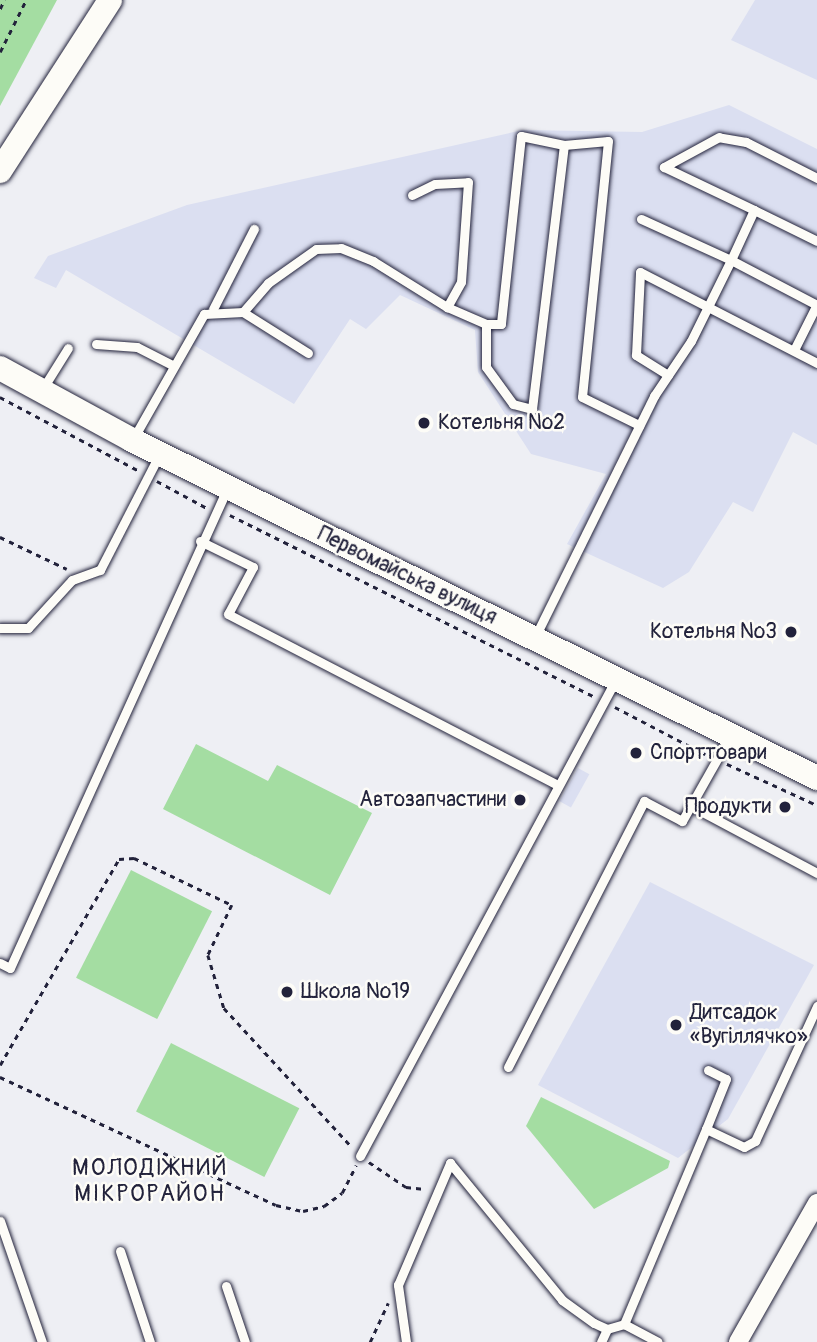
<!DOCTYPE html>
<html>
<head>
<meta charset="utf-8">
<style>
  body { margin:0 }
  #map { position:relative; width:817px; height:1342px; overflow:hidden; background:#eeeff4; font-family:Pangolin,sans-serif }
  div>[style] { position:absolute }
  .built>* { inset:0; background:#dbdff1; transform-origin:0 0 }
  .green>* { inset:0; background:#a4dda2; transform-origin:0 0 }
  .path>* { height:2.5px; margin-top:-1.25px; transform-origin:0; background:repeating-linear-gradient(90deg,#22223b 0 5px,transparent 0 10px) }
  .roads { filter:drop-shadow(0 0 2px #22223b) drop-shadow(0 0 2px #22223b) }
  .lane>* { height:9px; margin:-4.5px; padding:0 4.5px; transform-origin:4.5px; border-radius:4.5px; background:#fdfcf7 }
  .street>* { height:18px; margin:-9px; padding:0 9px; transform-origin:9px; border-radius:9px; background:#fdfcf7 }
  .secondary>* { height:24px; margin:-12px; padding:0 12px; transform-origin:12px; border-radius:12px; background:#fdfcf7 }
  .dots>* { width:19px; height:19px; translate:-50% -50%; box-sizing:border-box; border:4px solid #fdfcf7; border-radius:50% }
  span { translate:-50% -50%; white-space:nowrap; text-align:center; line-height:1.15; -webkit-text-stroke:5px #fdfcf7; paint-order:stroke }
  .poi-label { font-size:21px; color:#22223b }
  .left { translate:0 -50%; text-align:left }
  .right { translate:-100% -50%; text-align:right }
  .street-label { font-size:21px; color:#22223b }
  .neighbourhood-label { font-size:23px; color:#22223b; letter-spacing:2px }
</style>
</head>
<body>
<div id="map">
  <div class="built">
    <div style="clip-path:polygon(755px 0,817px 0,817px 80px,731px 40px)"></div>
    <div style="clip-path:polygon(729px 105px,817px 149px,817px 445px,793px 432px,753px 512px,733px 502px,689px 572px,663px 588px,567px 544px,606px 474px,531px 454px,478px 372px,475px 330px,400px 295px,366px 329px,350px 319px,294px 404px,66px 270px,56px 288px,34px 278px,48px 256px,187px 205px,523px 130px,642px 132px)"></div>
    <div style="left:578px;top:768px;width:13px;height:38px;rotate:29deg"></div>
    <div style="clip-path:polygon(650px 882px,814px 965px,728px 1119px,678px 1158px,538px 1085px)"></div>
  </div>
  <div class="green">
    <div style="clip-path:polygon(0 0,57px 0,0 106px)"></div>
    <div style="clip-path:polygon(196px 744px,268px 781px,277px 765px,372px 813px,330px 895px,163px 809px)"></div>
    <div style="left:131px;top:870px;width:91px;height:121px;rotate:27deg"></div>
    <div style="left:171px;top:1043px;width:144px;height:77px;rotate:27deg"></div>
    <div style="clip-path:polygon(541px 1097px,670px 1161px,668px 1168px,594px 1209px,526px 1126px)"></div>
  </div>
  <div class="path">
    <div style="left:0;top:9px;width:10px;rotate:-66deg"></div>
    <div style="left:0;top:52px;width:58px;rotate:-63.4deg"></div>
    <div style="left:0;top:397px;width:157px;rotate:28deg"></div>
    <div style="left:157px;top:481px;width:57px;rotate:28.4deg"></div>
    <div style="left:230px;top:515px;width:406px;rotate:26.5deg"></div>
    <div style="left:0;top:537px;width:74px;rotate:25.5deg"></div>
    <div style="left:615px;top:707px;width:102px;rotate:27.6deg"></div>
    <div style="left:727px;top:764px;width:99px;rotate:24.5deg"></div>
    <div style="left:0;top:1065px;width:238px;rotate:-60deg"></div>
    <div style="left:119px;top:859px;width:15px;rotate:-4deg"></div>
    <div style="left:134px;top:858px;width:109px;rotate:25.6deg"></div>
    <div style="left:232px;top:905px;width:55px;rotate:115.6deg"></div>
    <div style="left:208px;top:955px;width:55px;rotate:73.2deg"></div>
    <div style="left:224px;top:1008px;width:188px;rotate:47.4deg"></div>
    <div style="left:0;top:1077px;width:304px;rotate:24.9deg"></div>
    <div style="left:276px;top:1205px;width:28px;rotate:13deg"></div>
    <div style="left:303px;top:1211px;width:22px;rotate:-13deg"></div>
    <div style="left:324px;top:1206px;width:22px;rotate:-36deg"></div>
    <div style="left:342px;top:1193px;width:31px;rotate:-63deg"></div>
    <div style="left:369px;top:1162px;width:45px;rotate:34deg"></div>
    <div style="left:406px;top:1187px;width:19px;rotate:6deg"></div>
    <div style="left:370px;top:1342px;width:43px;rotate:-65.2deg"></div>
  </div>
  <div class="roads">
    <div class="lane">
      <div style="left:564px;top:145px;width:44px;rotate:-168.2deg"></div>
      <div style="left:521px;top:136px;width:189px;rotate:96.1deg"></div>
      <div style="left:501px;top:324px;width:15px;rotate:180deg"></div>
      <div style="left:486px;top:324px;width:43px;rotate:90deg"></div>
      <div style="left:486px;top:367px;width:46px;rotate:53.9deg"></div>
      <div style="left:513px;top:404px;width:20px;rotate:15deg"></div>
      <div style="left:532px;top:409px;width:266px;rotate:-83.1deg"></div>
      <div style="left:564px;top:145px;width:44px;rotate:-5.2deg"></div>
      <div style="left:608px;top:141px;width:257px;rotate:95.8deg"></div>
      <div style="left:582px;top:397px;width:64px;rotate:26.2deg"></div>
      <div style="left:817px;top:178px;width:80px;rotate:-153.1deg"></div>
      <div style="left:746px;top:142px;width:27px;rotate:-170deg"></div>
      <div style="left:719px;top:137px;width:63px;rotate:151.4deg"></div>
      <div style="left:664px;top:167px;width:100px;rotate:25.5deg"></div>
      <div style="left:754px;top:210px;width:55px;rotate:114.7deg"></div>
      <div style="left:731px;top:260px;width:97px;rotate:27.6deg"></div>
      <div style="left:412px;top:195px;width:25px;rotate:-26deg"></div>
      <div style="left:435px;top:184px;width:33px;rotate:-3deg"></div>
      <div style="left:468px;top:182px;width:100px;rotate:94deg"></div>
      <div style="left:461px;top:282px;width:29px;rotate:119deg"></div>
      <div style="left:447px;top:307px;width:43px;rotate:23.6deg"></div>
      <div style="left:754px;top:210px;width:70px;rotate:26.2deg"></div>
      <div style="left:213px;top:309px;width:90px;rotate:-62.9deg"></div>
      <div style="left:96px;top:344px;width:41px;rotate:4.2deg"></div>
      <div style="left:137px;top:347px;width:39px;rotate:27deg"></div>
      <div style="left:794px;top:350px;width:51px;rotate:-63.4deg"></div>
      <div style="left:308px;top:353px;width:77px;rotate:-147.8deg"></div>
      <div style="left:243px;top:312px;width:38px;rotate:-49deg"></div>
      <div style="left:268px;top:283px;width:59px;rotate:-35.3deg"></div>
      <div style="left:316px;top:249px;width:25px;rotate:-2deg"></div>
      <div style="left:341px;top:248px;width:35px;rotate:22deg"></div>
      <div style="left:373px;top:261px;width:87px;rotate:31.9deg"></div>
      <div style="left:668px;top:375px;width:38px;rotate:-148deg"></div>
      <div style="left:636px;top:355px;width:83px;rotate:-87.2deg"></div>
      <div style="left:640px;top:272px;width:199px;rotate:27.2deg"></div>
      <div style="left:43px;top:388px;width:47px;rotate:-58deg"></div>
      <div style="left:133px;top:439px;width:144px;rotate:-60.4deg"></div>
      <div style="left:204px;top:314px;width:39px;rotate:-3deg"></div>
      <div style="left:200px;top:541px;width:59px;rotate:26.1deg"></div>
      <div style="left:253px;top:567px;width:53px;rotate:118deg"></div>
      <div style="left:228px;top:614px;width:369px;rotate:27.4deg"></div>
      <div style="left:0;top:628px;width:28px"></div>
      <div style="left:28px;top:628px;width:65px;rotate:-47.5deg"></div>
      <div style="left:72px;top:580px;width:30px;rotate:-20deg"></div>
      <div style="left:100px;top:570px;width:129px;rotate:-62.8deg"></div>
      <div style="left:535px;top:637px;width:269px;rotate:-63.7deg"></div>
      <div style="left:654px;top:396px;width:66px;rotate:-56.1deg"></div>
      <div style="left:691px;top:341px;width:90px;rotate:-63.7deg"></div>
      <div style="left:731px;top:260px;width:99px;rotate:-155.5deg"></div>
      <div style="left:691px;top:806px;width:143px;rotate:28deg"></div>
      <div style="left:0;top:963px;width:11px;rotate:27deg"></div>
      <div style="left:10px;top:968px;width:526px;rotate:-65.63deg"></div>
      <div style="left:508px;top:1067px;width:299px;rotate:-62.9deg"></div>
      <div style="left:644px;top:801px;width:43px;rotate:27.8deg"></div>
      <div style="left:682px;top:821px;width:95px;rotate:-60.5deg"></div>
      <div style="left:708px;top:1070px;width:20px;rotate:27deg"></div>
      <div style="left:726px;top:1079px;width:54px;rotate:111.8deg"></div>
      <div style="left:706px;top:1129px;width:42px;rotate:25.3deg"></div>
      <div style="left:744px;top:1147px;width:13px;rotate:-29deg"></div>
      <div style="left:755px;top:1141px;width:149px;rotate:-65.3deg"></div>
      <div style="left:360px;top:1156px;width:539px;rotate:-61.77deg"></div>
      <div style="left:0;top:1221px;width:128px;rotate:70.9deg"></div>
      <div style="left:120px;top:1251px;width:96px;rotate:71.8deg"></div>
      <div style="left:226px;top:1286px;width:59px;rotate:71.3deg"></div>
      <div style="left:624px;top:1324px;width:212px;rotate:-67.2deg"></div>
      <div style="left:406px;top:1342px;width:58px;rotate:-98deg"></div>
      <div style="left:398px;top:1285px;width:133px;rotate:-66.9deg"></div>
      <div style="left:450px;top:1163px;width:177px;rotate:50.7deg"></div>
      <div style="left:562px;top:1300px;width:39px;rotate:36deg"></div>
      <div style="left:594px;top:1323px;width:14px;rotate:25deg"></div>
      <div style="left:607px;top:1329px;width:18px;rotate:-16deg"></div>
      <div style="left:624px;top:1324px;width:38px;rotate:28deg"></div>
      <div style="left:601px;top:1342px;width:14px;rotate:-65deg"></div>
    </div>
    <div class="street">
      <div style="left:738px;top:1342px;width:160px;rotate:-60.4deg"></div>
    </div>
    <div class="secondary">
      <div style="left:0;top:171px;width:203px;rotate:-57.2deg"></div>
      <div style="left:0;top:368px;width:150px;rotate:28.6deg"></div>
      <div style="left:132px;top:440px;width:764px;rotate:26.26deg"></div>
    </div>
  </div>
  <div class="dots">
    <div style="left:424px;top:423px;background:#22223b"></div>
    <div style="left:791px;top:632px;background:#22223b"></div>
    <div style="left:636px;top:753px;background:#22223b"></div>
    <div style="left:520px;top:800px;background:#22223b"></div>
    <div style="left:785px;top:807px;background:#22223b"></div>
    <div style="left:287px;top:992px;background:#22223b"></div>
    <div style="left:676px;top:1025px;background:#22223b"></div>
  </div>
  <div class="poi-label">
    <span class="left" style="left:438px;top:423px">Котельня №2</span>
    <span class="right" style="left:777px;top:632px">Котельня №3</span>
    <span class="left" style="left:650px;top:753px">Спорттовари</span>
    <span class="right" style="left:506px;top:800px">Автозапчастини</span>
    <span class="right" style="left:771px;top:807px">Продукти</span>
    <span class="left" style="left:301px;top:992px">Школа №19</span>
    <span class="left" style="left:690px;top:1025px">Дитсадок<br>«Вугіллячко»</span>
  </div>
  <div class="street-label">
    <span style="left:407px;top:576px;rotate:26deg">Первомайська вулиця</span>
  </div>
  <div class="neighbourhood-label">
    <span style="left:150px;top:1181px">МОЛОДІЖНИЙ<br>МІКРОРАЙОН</span>
  </div>
</div>
</body>
</html>
